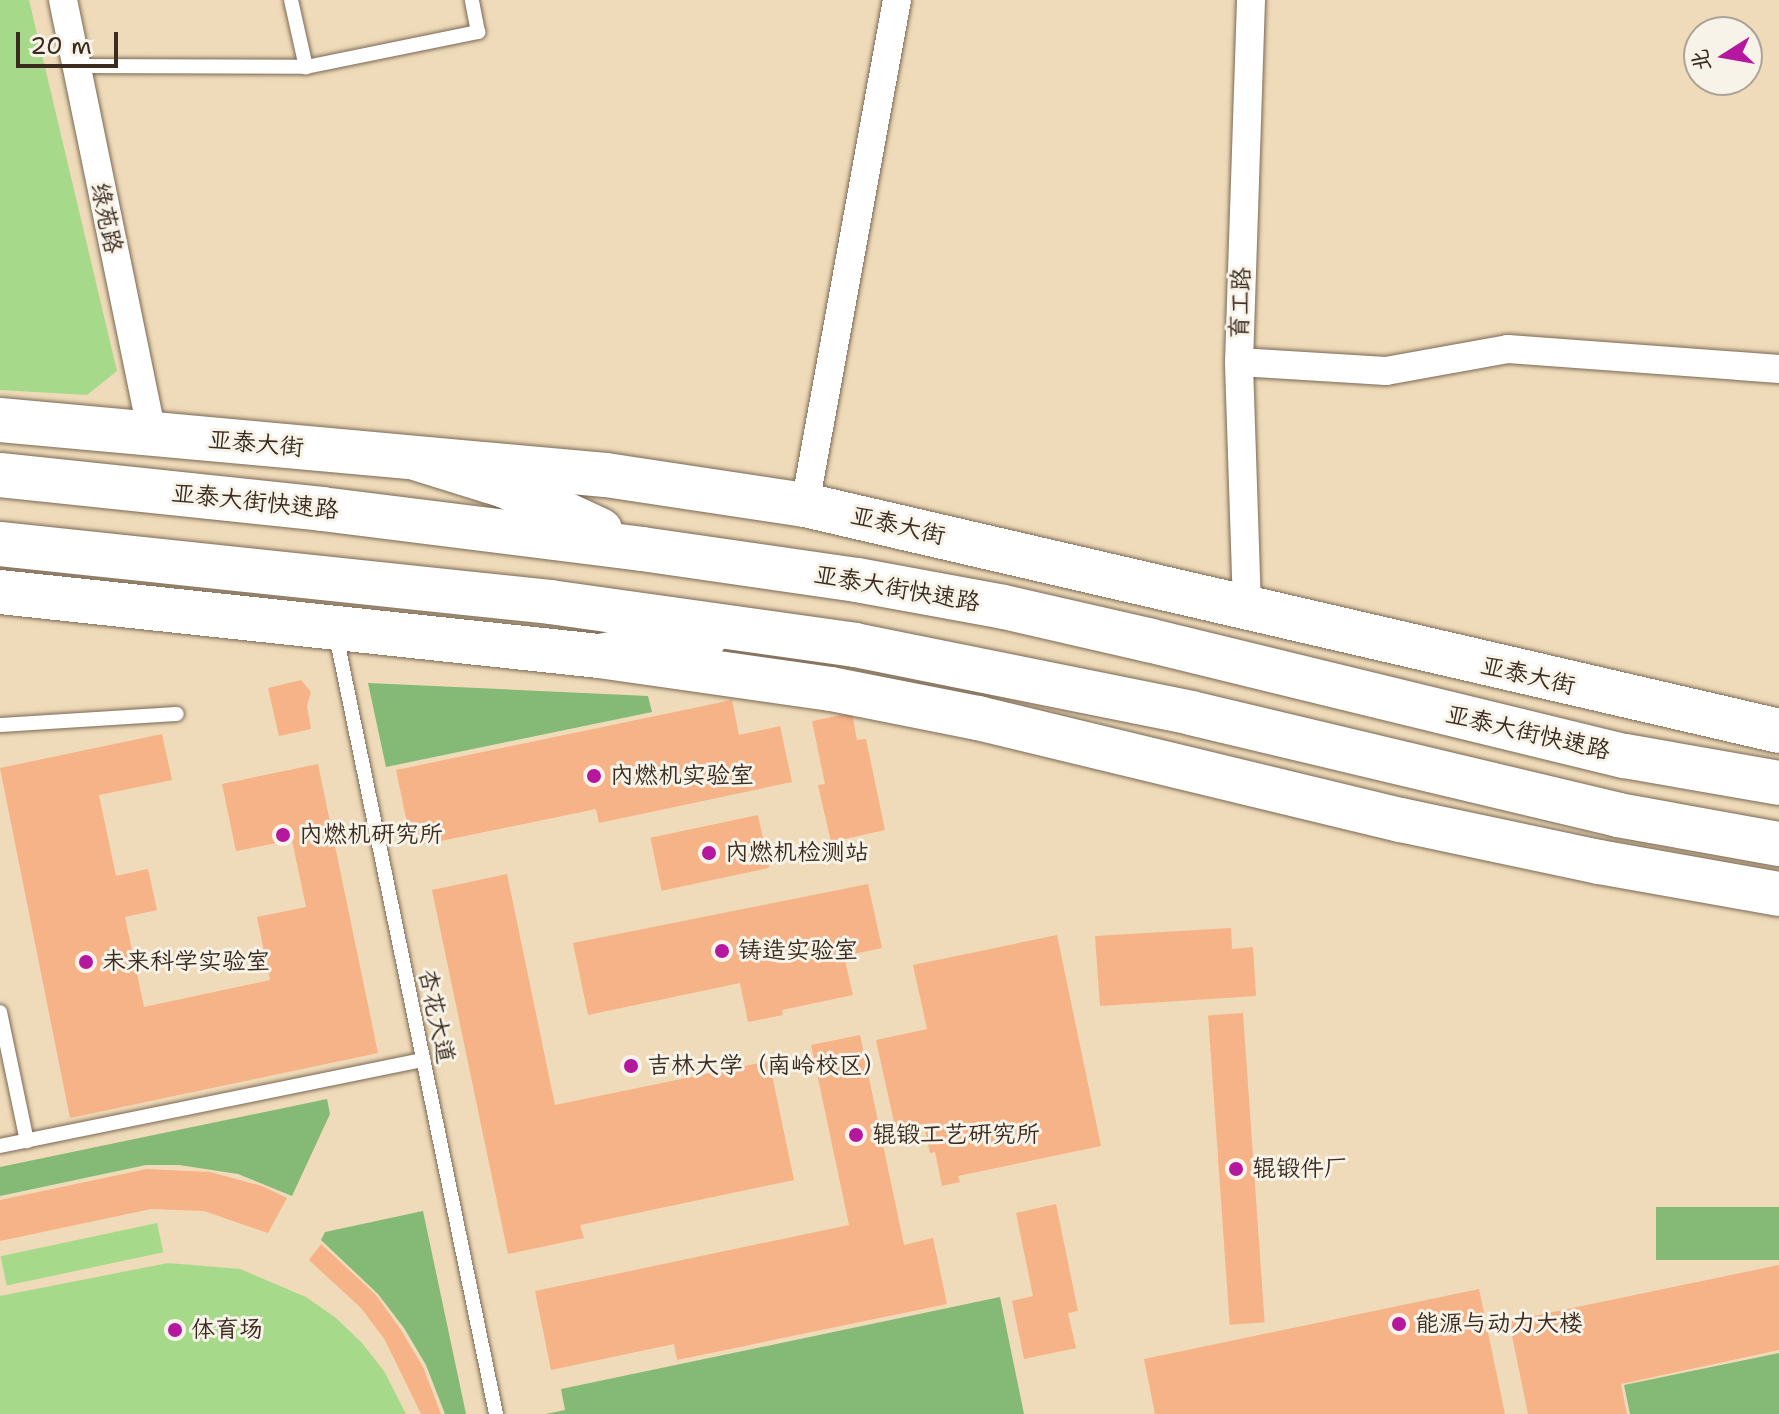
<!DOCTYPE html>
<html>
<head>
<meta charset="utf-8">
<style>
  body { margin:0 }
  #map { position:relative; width:1779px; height:1414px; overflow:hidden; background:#efdbb9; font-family:"Shantell Sans","LXGW WenKai TC",sans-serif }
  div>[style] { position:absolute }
  .green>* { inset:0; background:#a6da8a; transform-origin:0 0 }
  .forest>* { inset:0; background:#84ba76; transform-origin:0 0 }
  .building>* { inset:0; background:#f6b387; transform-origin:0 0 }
  .roads { filter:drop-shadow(0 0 2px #7a6854) drop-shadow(0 0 2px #7a6854) }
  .service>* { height:14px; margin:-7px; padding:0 7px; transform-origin:7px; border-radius:7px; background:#fff }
  .minor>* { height:28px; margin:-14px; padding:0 14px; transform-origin:14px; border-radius:14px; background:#fff }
  .primary>* { height:44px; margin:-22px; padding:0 22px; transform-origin:22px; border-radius:22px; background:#fff }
  .trunk>* { height:44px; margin:-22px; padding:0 22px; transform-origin:22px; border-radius:22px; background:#fff }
  .dots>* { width:22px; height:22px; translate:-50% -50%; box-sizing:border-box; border:4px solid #f7f3e8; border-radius:50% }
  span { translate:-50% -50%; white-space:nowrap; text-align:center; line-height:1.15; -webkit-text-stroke:6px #f7f3e8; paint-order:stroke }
  .street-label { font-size:24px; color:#3b2a1e }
  .poi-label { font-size:24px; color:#3b2a1e }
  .left { translate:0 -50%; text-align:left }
  .north { position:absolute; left:1683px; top:16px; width:80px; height:80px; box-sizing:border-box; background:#f7f3e8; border:2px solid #aca397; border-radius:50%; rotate:259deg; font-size:22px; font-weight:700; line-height:32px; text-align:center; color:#3b2a1e }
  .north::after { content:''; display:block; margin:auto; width:28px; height:36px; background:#b5179e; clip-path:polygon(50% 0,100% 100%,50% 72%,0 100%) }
  .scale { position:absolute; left:16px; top:32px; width:102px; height:36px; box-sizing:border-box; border:4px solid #3b2a1e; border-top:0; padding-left:10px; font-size:24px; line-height:28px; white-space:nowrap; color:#3b2a1e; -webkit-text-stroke:6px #f7f3e8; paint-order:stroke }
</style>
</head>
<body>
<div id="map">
  <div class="green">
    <div style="clip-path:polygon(0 0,29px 0,117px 371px,87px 395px,0 390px)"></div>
    <div style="left:157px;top:1223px;width:30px;height:160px;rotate:78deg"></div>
    <div style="clip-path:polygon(168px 1263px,240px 1269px,306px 1297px,336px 1318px,362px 1343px,384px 1371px,406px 1414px,0 1414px,0 1296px)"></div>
  </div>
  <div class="forest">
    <div style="clip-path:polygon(368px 683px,648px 696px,652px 712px,386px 767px)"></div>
    <div style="clip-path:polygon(327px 1099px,330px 1114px,292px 1196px,238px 1174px,179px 1165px,146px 1165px,0 1196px,0 1167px)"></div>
    <div style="left:1779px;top:1207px;width:53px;height:123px;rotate:90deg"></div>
    <div style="clip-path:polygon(423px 1211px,466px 1414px,445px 1414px,426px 1365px,404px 1328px,378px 1294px,321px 1240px,325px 1232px)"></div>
    <div style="clip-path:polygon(1000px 1297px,1024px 1414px,546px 1414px,565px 1410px,561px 1389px)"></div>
    <div style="clip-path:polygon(1779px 1353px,1779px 1414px,1630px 1414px,1624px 1385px)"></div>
  </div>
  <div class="building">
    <div style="clip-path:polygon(301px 680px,311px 692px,307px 706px,311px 729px,279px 736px,268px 688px)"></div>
    <div style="clip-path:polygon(732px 700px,739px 735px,780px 726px,792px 782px,599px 823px,596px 809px,412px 847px,396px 770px)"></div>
    <div style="clip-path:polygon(852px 713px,857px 740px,866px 739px,885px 830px,831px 842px,818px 785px,825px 784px,812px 721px)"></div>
    <div style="clip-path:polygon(162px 734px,172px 780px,99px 795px,116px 876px,148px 869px,157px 910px,125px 917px,144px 1007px,270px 980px,257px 917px,306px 907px,292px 840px,236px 851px,222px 784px,318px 764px,378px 1053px,70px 1118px,0 768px)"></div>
    <div style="left:758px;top:815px;width:54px;height:110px;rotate:78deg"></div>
    <div style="clip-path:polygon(507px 874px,555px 1105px,769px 1061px,794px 1180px,580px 1225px,584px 1238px,508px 1254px,432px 890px)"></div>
    <div style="clip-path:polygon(868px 884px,882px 948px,844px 956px,853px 995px,782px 1010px,783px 1015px,748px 1022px,740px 983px,588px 1015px,573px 943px)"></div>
    <div style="clip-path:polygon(1231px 928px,1232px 949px,1253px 947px,1256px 996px,1100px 1006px,1095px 936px)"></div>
    <div style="clip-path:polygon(1057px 935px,1101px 1146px,958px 1176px,960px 1182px,942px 1186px,935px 1152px,930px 1153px,925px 1130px,897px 1136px,876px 1040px,927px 1029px,913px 965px)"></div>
    <div style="left:1243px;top:1013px;width:310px;height:35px;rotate:86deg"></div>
    <div style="clip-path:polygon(860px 1035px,904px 1245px,933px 1238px,947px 1304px,677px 1360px,674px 1344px,551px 1370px,535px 1291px,849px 1225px,811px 1045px)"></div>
    <div style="clip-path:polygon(147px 1169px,210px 1172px,262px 1186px,287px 1198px,268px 1233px,204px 1211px,151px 1209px,0 1241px,0 1200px)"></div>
    <div style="clip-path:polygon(1056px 1204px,1078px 1311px,1068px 1313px,1076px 1348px,1024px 1359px,1012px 1301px,1033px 1296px,1016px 1213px)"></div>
    <div style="clip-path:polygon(321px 1244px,376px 1295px,401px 1330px,423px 1367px,441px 1414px,421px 1414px,385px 1340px,361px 1308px,309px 1260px)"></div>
    <div style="clip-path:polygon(1779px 1265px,1779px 1350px,1621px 1384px,1627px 1414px,1528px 1414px,1509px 1321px)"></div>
    <div style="clip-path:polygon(1479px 1289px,1505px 1414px,1155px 1414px,1144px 1359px)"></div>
  </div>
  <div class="roads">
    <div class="service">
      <div style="left:291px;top:0;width:69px;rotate:77.4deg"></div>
      <div style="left:75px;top:66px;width:231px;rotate:0.2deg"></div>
      <div style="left:306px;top:67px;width:176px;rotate:-11.5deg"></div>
      <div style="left:478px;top:32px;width:33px;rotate:-101deg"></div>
      <div style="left:336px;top:635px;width:795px;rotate:78.39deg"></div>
      <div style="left:0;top:725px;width:177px;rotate:-3.6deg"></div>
      <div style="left:0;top:1012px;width:132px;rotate:78.2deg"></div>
      <div style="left:0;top:1146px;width:432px;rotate:-11.5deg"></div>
    </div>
    <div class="minor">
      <div style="left:63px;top:0;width:444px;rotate:78.4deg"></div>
      <div style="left:1239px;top:362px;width:147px;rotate:3.5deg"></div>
      <div style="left:1386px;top:371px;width:124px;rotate:-10.2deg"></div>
      <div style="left:1508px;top:349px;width:272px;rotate:4.2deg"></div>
      <div style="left:805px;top:505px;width:513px;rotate:-79.68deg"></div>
      <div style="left:1247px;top:606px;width:244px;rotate:-91.9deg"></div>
      <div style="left:1239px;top:362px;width:362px;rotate:-88.1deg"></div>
    </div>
    <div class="primary">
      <div style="left:0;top:420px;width:608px;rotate:5.19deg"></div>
      <div style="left:606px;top:475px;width:201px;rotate:8.6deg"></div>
      <div style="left:805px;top:505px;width:1000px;rotate:13.06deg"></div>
      <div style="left:0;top:592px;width:602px;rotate:6.1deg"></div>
      <div style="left:599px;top:656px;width:234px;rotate:8.1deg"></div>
      <div style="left:831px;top:689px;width:150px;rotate:11.2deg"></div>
      <div style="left:978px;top:718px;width:435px;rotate:13.6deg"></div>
      <div style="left:1401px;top:820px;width:202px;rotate:12deg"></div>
      <div style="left:1599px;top:862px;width:183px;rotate:10.1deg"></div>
    </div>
    <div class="trunk">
      <div style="left:418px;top:459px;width:91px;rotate:17.2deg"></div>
      <div style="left:505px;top:486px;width:105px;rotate:24.9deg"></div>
      <div style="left:0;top:475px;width:324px;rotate:6deg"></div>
      <div style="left:322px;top:509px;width:322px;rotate:7.1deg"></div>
      <div style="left:642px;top:549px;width:217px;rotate:8.2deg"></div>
      <div style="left:857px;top:580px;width:149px;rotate:10.4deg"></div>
      <div style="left:1004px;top:607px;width:148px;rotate:12.9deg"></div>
      <div style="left:1148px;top:640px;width:491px;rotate:13.7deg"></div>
      <div style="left:1625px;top:756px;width:156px;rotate:9.9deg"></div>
      <div style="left:0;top:544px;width:553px;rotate:6.02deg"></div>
      <div style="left:550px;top:602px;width:308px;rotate:8deg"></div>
      <div style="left:855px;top:645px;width:343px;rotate:11.4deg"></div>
      <div style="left:1191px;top:713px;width:439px;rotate:13.4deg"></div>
      <div style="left:1618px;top:815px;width:164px;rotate:10.2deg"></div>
      <div style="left:599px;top:656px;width:109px;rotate:-10.6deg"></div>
    </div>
  </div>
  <div class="dots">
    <div style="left:594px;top:776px;background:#b5179e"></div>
    <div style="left:283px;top:835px;background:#b5179e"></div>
    <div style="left:709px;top:853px;background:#b5179e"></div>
    <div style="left:722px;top:951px;background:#b5179e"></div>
    <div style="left:86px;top:962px;background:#b5179e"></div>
    <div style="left:631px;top:1066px;background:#b5179e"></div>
    <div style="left:856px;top:1135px;background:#b5179e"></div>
    <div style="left:1236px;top:1169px;background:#b5179e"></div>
    <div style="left:1399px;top:1324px;background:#b5179e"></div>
    <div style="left:175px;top:1330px;background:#b5179e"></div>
  </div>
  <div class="street-label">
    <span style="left:106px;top:218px;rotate:78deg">绿苑路</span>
    <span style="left:1241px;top:303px;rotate:-88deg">育工路</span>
    <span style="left:256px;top:444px;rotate:5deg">亚泰大街</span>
    <span style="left:255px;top:502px;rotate:6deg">亚泰大街快速路</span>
    <span style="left:898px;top:526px;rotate:13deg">亚泰大街</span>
    <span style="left:897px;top:589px;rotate:10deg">亚泰大街快速路</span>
    <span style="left:1528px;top:676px;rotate:13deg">亚泰大街</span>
    <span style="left:1528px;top:733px;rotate:13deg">亚泰大街快速路</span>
    <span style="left:436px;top:1016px;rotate:78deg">杏花大道</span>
  </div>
  <div class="poi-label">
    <span class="left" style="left:610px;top:776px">内燃机实验室</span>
    <span class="left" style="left:299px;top:835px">内燃机研究所</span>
    <span class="left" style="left:725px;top:853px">内燃机检测站</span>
    <span class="left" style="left:738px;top:951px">铸造实验室</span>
    <span class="left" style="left:102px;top:962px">未来科学实验室</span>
    <span class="left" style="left:647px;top:1066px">吉林大学（南岭校区）</span>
    <span class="left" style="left:872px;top:1135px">辊锻工艺研究所</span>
    <span class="left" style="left:1252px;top:1169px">辊锻件厂</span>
    <span class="left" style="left:1415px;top:1324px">能源与动力大楼</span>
    <span class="left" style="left:191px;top:1330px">体育场</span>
  </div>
  <div class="north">北</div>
  <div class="scale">20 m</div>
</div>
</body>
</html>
